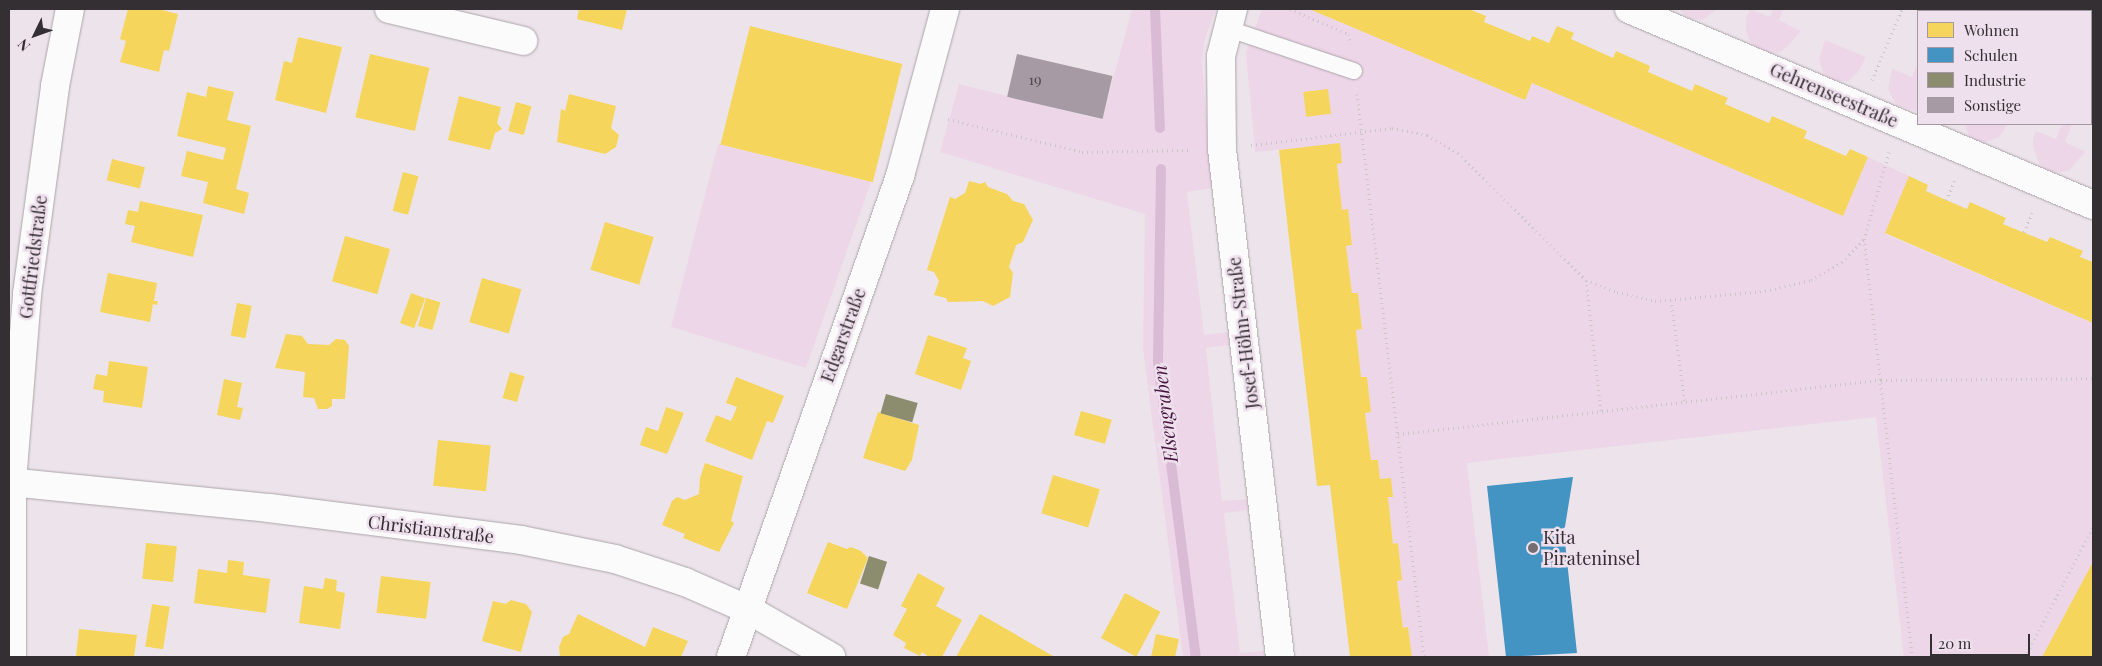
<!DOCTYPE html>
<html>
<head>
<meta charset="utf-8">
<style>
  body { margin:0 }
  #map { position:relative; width:2102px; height:666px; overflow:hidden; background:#ece4ea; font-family:"Playfair Display",serif }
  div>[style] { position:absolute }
  .green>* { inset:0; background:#eed6e9 }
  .homes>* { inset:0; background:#f6d55c; transform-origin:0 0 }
  .schools>* { inset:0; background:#4393c3 }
  .industry>* { inset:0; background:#8c8c6e; transform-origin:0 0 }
  .stream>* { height:10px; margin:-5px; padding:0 5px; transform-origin:5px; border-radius:5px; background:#dabbd5 }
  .building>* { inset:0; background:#a69ba4; transform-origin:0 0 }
  .path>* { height:3px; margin-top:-1.5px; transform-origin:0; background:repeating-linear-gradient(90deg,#c9c6c8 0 1px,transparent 0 5px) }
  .roads { filter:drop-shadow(0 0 1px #aba4a9) drop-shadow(0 0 1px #aba4a9) }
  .lane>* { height:16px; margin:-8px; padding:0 8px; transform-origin:8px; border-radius:8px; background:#fcfbfc }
  .street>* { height:28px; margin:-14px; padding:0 14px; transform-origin:14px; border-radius:14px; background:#fcfbfc }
  .dots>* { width:14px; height:14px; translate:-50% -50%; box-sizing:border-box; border:2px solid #efe0ed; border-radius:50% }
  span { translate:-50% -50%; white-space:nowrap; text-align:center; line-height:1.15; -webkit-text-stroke:5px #efe0ed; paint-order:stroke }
  .number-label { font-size:15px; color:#504a4f }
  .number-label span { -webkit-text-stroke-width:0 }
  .street-label { font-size:18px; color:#342f33 }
  .poi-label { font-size:18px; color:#342f33 }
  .left { translate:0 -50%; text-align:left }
  .water-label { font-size:19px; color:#471542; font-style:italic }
  .frame { position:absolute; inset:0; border:10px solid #342f33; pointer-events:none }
  .legend { position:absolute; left:1917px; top:10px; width:175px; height:115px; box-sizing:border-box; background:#efe0ed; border:1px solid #a499a3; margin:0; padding:6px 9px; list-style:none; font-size:15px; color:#342f33 }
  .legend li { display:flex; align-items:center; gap:10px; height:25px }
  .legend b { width:25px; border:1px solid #a499a3 }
  .north { position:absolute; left:10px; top:10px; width:50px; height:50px; -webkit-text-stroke:4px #efe0ed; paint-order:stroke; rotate:228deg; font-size:14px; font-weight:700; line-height:20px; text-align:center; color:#342f33 }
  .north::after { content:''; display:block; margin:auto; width:18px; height:22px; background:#342f33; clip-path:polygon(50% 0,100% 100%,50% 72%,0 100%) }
  .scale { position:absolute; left:1930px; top:634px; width:100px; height:22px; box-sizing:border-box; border:2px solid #342f33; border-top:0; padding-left:6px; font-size:15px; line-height:18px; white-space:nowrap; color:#342f33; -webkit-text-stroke:4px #efe0ed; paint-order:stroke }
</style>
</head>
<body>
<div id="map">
  <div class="green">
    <div style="clip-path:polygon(1132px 9px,1216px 9px,1204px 42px,1202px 61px,1212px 188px,1187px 192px,1204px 335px,1229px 332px,1230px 345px,1206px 348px,1222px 501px,1246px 499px,1248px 510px,1224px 513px,1240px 653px,1264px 651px,1265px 657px,1183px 657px,1143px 349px,1145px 214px,940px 152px,959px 84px,1102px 120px)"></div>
    <div style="clip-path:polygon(1262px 9px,1309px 9px,1525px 100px,1532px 83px,1843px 216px,1868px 157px,1909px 176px,1885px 234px,2093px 323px,2093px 562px,2042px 657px,1904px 657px,1876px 417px,1467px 463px,1489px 657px,1412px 657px,1408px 628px,1403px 628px,1397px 581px,1402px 579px,1398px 544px,1393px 544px,1388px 497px,1393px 497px,1391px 478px,1380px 479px,1378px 460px,1371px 460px,1365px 413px,1371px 412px,1367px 377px,1361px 377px,1356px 330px,1362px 329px,1358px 293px,1352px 293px,1346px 246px,1352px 245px,1348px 210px,1342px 210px,1337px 164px,1342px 163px,1340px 144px,1255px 152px,1246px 53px)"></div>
    <div style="clip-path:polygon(1679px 9px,1717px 9px,1703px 20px,1688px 18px)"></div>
    <div style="clip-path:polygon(1750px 9px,1770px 17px,1773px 9px,1783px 9px,1779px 20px,1801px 31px,1786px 48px,1778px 53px,1763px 52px,1750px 42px,1746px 31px,1746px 19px)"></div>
    <div style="clip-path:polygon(2019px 9px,2093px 9px,2093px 41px,2091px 11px)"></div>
    <div style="clip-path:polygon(1825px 40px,1866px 57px,1859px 71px,1849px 81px,1834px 81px,1823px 73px,1819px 59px)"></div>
    <div style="clip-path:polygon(1918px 62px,1918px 112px,1896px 105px,1888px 89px,1892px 69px,1912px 77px)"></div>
    <div style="clip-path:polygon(1964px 124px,2008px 124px,1999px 137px,1984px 143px,1971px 139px)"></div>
    <div style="clip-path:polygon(2062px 124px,2072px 124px,2065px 142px,2085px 152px,2069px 171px,2050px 173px,2039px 163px,2033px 147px,2033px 139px,2036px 131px,2056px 139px)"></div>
    <div style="clip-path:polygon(718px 144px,871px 182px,806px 368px,671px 327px)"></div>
  </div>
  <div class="homes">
    <div style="clip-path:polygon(128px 9px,158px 9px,178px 14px,169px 51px,164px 50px,159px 72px,120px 62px,126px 41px,120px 39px)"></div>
    <div style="clip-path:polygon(579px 9px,627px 9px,622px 30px,577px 19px)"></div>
    <div style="clip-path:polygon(1309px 9px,1469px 9px,1486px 16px,1484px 22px,1530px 41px,1532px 36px,1549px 43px,1557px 26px,1574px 33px,1571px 39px,1613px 58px,1616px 51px,1650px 66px,1648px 72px,1692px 91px,1695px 84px,1728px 98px,1725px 104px,1769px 123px,1772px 116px,1807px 131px,1804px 138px,1846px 156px,1850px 149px,1868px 157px,1843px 216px,1532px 83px,1525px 100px)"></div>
    <div style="left:750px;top:26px;width:157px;height:122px;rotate:14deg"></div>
    <div style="clip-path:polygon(298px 37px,342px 47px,326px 113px,275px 100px,284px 61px,292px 63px)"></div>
    <div style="left:370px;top:54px;width:61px;height:65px;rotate:13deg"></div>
    <div style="clip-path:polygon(208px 86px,234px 92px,227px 120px,251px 126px,236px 189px,249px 193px,244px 214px,203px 203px,208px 182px,181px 176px,187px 151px,223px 160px,226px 148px,177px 136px,187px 92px,206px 97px)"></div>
    <div style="left:1328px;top:89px;width:25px;height:25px;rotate:83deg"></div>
    <div style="clip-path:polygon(569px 94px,616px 106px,611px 128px,619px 135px,616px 147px,605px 154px,557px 142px,561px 109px,565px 111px)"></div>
    <div style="clip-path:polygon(459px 96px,501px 107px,497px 123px,502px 129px,495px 133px,490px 150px,448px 140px)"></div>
    <div style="left:516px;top:102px;width:16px;height:30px;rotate:15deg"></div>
    <div style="clip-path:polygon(1340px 143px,1342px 163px,1337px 164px,1342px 210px,1348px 209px,1352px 245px,1346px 246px,1352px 293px,1358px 293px,1362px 329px,1356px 330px,1361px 377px,1367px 377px,1371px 412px,1365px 413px,1371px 460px,1378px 460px,1380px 479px,1391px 478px,1393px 497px,1388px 497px,1393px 544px,1398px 543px,1402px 580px,1397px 581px,1403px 628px,1408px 627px,1412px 657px,1350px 657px,1330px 485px,1317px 486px,1279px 150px)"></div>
    <div style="left:112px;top:159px;width:34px;height:22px;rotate:14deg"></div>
    <div style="left:403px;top:172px;width:16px;height:40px;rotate:15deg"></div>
    <div style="clip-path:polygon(1909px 176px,1928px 185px,1926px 191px,1946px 200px,1967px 209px,1970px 202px,2006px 218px,2003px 224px,2047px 242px,2050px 237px,2083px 251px,2080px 257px,2093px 262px,2093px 323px,1885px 233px)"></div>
    <div style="clip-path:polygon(969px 181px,981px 184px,985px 182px,988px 187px,1007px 194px,1013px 201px,1024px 204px,1033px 220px,1023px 242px,1016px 245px,1009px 267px,1013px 273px,1010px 297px,993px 306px,983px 301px,948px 302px,946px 298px,934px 295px,939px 281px,934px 272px,927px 270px,950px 197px,955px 199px,965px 193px)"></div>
    <div style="clip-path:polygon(140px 201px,203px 215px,193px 257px,131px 242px,135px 226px,125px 224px,128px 210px,138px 212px)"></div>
    <div style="left:605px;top:222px;width:51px;height:50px;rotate:17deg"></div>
    <div style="left:345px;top:236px;width:47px;height:47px;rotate:16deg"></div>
    <div style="clip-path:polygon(108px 273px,157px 283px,154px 301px,158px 301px,157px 305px,153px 304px,150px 322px,100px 312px)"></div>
    <div style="left:482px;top:278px;width:41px;height:46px;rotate:16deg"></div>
    <div style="left:411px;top:293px;width:15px;height:32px;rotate:20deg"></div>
    <div style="left:426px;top:298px;width:15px;height:29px;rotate:16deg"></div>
    <div style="left:237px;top:303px;width:15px;height:33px;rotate:11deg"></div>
    <div style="clip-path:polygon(286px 334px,302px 336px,308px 344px,329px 345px,336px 339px,345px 340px,349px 346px,345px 399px,332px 399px,332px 406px,327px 409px,318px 409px,314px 398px,303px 397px,305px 372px,275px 368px)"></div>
    <div style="clip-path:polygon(928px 335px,967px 348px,963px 358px,971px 361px,961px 390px,915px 374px)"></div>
    <div style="clip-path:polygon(109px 361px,148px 367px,142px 408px,103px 402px,104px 391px,93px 389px,96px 374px,107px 376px)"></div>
    <div style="left:510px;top:372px;width:15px;height:27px;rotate:16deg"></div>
    <div style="clip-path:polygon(736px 377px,784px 396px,773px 423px,767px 421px,752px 460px,705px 441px,716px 415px,731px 421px,737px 407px,726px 403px)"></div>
    <div style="clip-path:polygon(224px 379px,242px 383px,237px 407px,243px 408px,240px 420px,217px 415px)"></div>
    <div style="clip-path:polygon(666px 407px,684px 413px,667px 454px,640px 445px,646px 427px,658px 431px)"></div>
    <div style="left:1081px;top:411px;width:32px;height:25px;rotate:16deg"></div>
    <div style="clip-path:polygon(878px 412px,919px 425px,912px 460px,905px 471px,863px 458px)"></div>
    <div style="left:438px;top:440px;width:53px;height:46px;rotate:6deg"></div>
    <div style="clip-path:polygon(705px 463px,743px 476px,731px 521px,734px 523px,719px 552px,683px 538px,685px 534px,662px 525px,672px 501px,677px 497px,685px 500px,699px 494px,700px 478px)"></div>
    <div style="left:1053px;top:475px;width:49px;height:40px;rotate:17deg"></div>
    <div style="clip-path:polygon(828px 542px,847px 549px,851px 547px,861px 551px,868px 558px,847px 609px,807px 593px)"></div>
    <div style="left:146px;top:543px;width:31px;height:36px;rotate:6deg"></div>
    <div style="clip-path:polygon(228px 560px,244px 562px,243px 575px,270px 579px,266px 613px,194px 603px,198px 569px,227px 573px)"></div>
    <div style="clip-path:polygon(2093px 562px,2093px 657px,2042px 657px)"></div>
    <div style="clip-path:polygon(918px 573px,945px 588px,936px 606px,962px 620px,942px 657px,929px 657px,922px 652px,920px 656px,904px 648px,906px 643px,893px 635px,907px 609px,901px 606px)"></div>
    <div style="left:381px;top:576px;width:50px;height:37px;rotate:7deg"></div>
    <div style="clip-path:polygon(325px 578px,337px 580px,336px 591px,345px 593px,340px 629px,299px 623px,304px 586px,323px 589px)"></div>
    <div style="left:1125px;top:593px;width:40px;height:51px;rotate:28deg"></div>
    <div style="clip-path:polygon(511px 600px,526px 604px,532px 612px,521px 652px,482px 641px,493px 601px,506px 604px)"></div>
    <div style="left:152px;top:604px;width:18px;height:43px;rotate:9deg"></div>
    <div style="clip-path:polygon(578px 614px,645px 647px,653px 627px,688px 641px,681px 657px,560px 657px,559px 647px,563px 637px,569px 634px)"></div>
    <div style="clip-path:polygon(980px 614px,1053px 656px,1052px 657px,956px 657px)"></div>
    <div style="clip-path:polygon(79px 629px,137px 635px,134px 657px,76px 657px)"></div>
    <div style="clip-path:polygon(1156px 634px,1179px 639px,1175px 657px,1151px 657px)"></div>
  </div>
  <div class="schools">
    <div style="clip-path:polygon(1573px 477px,1564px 533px,1577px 653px,1506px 657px,1487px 486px)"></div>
  </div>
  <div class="industry">
    <div style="left:886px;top:394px;width:33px;height:20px;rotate:16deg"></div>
    <div style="left:869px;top:556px;width:19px;height:29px;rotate:18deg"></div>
  </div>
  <div class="stream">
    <div style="left:1155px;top:9px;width:119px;rotate:87.6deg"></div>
    <div style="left:1161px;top:169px;width:193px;rotate:90.9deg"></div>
    <div style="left:1158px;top:362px;width:297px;rotate:82.7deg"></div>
  </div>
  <div class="building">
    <div style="left:1017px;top:54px;width:98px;height:44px;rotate:13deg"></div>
  </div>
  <div class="path">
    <div style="left:1290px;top:9px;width:64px;rotate:23deg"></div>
    <div style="left:1349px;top:34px;width:10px;rotate:84deg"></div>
    <div style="left:1872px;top:80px;width:77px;rotate:-67.1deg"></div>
    <div style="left:1357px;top:94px;width:567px;rotate:83.21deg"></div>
    <div style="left:948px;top:119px;width:138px;rotate:13.8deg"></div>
    <div style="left:1082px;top:152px;width:108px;rotate:-1.1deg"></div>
    <div style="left:1251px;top:145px;width:142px;rotate:-6.9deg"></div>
    <div style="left:1392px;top:128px;width:36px;rotate:11deg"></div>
    <div style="left:1427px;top:135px;width:36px;rotate:30deg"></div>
    <div style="left:1458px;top:153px;width:180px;rotate:44.8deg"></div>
    <div style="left:1586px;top:280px;width:33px;rotate:21deg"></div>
    <div style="left:1617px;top:292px;width:39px;rotate:13deg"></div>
    <div style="left:1655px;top:301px;width:110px;rotate:-5.2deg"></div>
    <div style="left:1765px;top:291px;width:47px;rotate:-13.4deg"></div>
    <div style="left:1811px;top:280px;width:36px;rotate:-30deg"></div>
    <div style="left:1842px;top:262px;width:32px;rotate:-46deg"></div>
    <div style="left:1889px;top:152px;width:91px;rotate:106deg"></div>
    <div style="left:1864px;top:239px;width:421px;rotate:83.4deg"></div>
    <div style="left:1946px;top:200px;width:22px;rotate:-66deg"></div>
    <div style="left:2024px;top:232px;width:21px;rotate:-67deg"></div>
    <div style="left:1586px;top:280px;width:132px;rotate:83.5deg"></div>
    <div style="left:1671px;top:300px;width:105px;rotate:82.3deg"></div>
    <div style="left:1398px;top:434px;width:486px;rotate:-6.4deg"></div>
    <div style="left:1881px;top:380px;width:212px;rotate:-0.5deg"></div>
    <div style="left:2025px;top:657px;width:147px;rotate:-62.4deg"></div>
  </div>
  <div class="roads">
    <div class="lane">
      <div style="left:1226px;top:28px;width:135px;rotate:18.6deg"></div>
    </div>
    <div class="street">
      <div style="left:389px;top:9px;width:138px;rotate:13.4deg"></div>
      <div style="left:1233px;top:9px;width:49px;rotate:104.3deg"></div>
      <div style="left:1221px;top:56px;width:93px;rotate:89.4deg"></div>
      <div style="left:1222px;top:149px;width:511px;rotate:83.49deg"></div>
      <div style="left:1629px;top:9px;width:504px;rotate:22.9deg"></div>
      <div style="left:9px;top:482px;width:261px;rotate:5.7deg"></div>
      <div style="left:269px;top:508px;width:254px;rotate:7.2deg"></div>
      <div style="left:521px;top:540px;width:96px;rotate:11.4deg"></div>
      <div style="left:615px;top:559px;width:74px;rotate:18.2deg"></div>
      <div style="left:685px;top:582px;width:70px;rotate:23.6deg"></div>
      <div style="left:749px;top:610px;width:95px;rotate:29.8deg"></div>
      <div style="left:12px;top:657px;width:175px;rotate:-90deg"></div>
      <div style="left:12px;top:482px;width:189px;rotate:-85.4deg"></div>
      <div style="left:27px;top:294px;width:210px;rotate:-82.3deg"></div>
      <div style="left:55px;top:86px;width:78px;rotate:-79deg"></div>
      <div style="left:731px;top:657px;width:510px;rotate:-70.64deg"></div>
      <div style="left:900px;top:176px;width:173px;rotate:-74.9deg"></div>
    </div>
  </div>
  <div class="dots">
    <div style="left:1533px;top:548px;background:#746e73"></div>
  </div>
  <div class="number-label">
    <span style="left:1035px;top:80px">19</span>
  </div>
  <div class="street-label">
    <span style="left:1834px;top:95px;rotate:23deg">Gehrenseestraße</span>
    <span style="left:33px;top:257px;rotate:-83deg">Gottfriedstraße</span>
    <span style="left:1243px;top:333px;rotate:-97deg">Josef-Höhn-Straße</span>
    <span style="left:843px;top:335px;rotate:-70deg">Edgarstraße</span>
    <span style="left:431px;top:529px;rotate:7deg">Christianstraße</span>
  </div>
  <div class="poi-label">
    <span class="left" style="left:1543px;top:548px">Kita<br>Pirateninsel</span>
  </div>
  <div class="water-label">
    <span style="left:1165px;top:414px;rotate:-97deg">Elsengraben</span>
  </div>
  <div class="frame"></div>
  <ul class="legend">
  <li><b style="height:14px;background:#f6d55c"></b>Wohnen</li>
  <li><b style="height:14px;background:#4393c3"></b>Schulen</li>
  <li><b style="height:14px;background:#8c8c6e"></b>Industrie</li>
  <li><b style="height:14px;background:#a69ba4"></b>Sonstige</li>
  </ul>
  <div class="north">N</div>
  <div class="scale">20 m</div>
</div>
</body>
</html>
